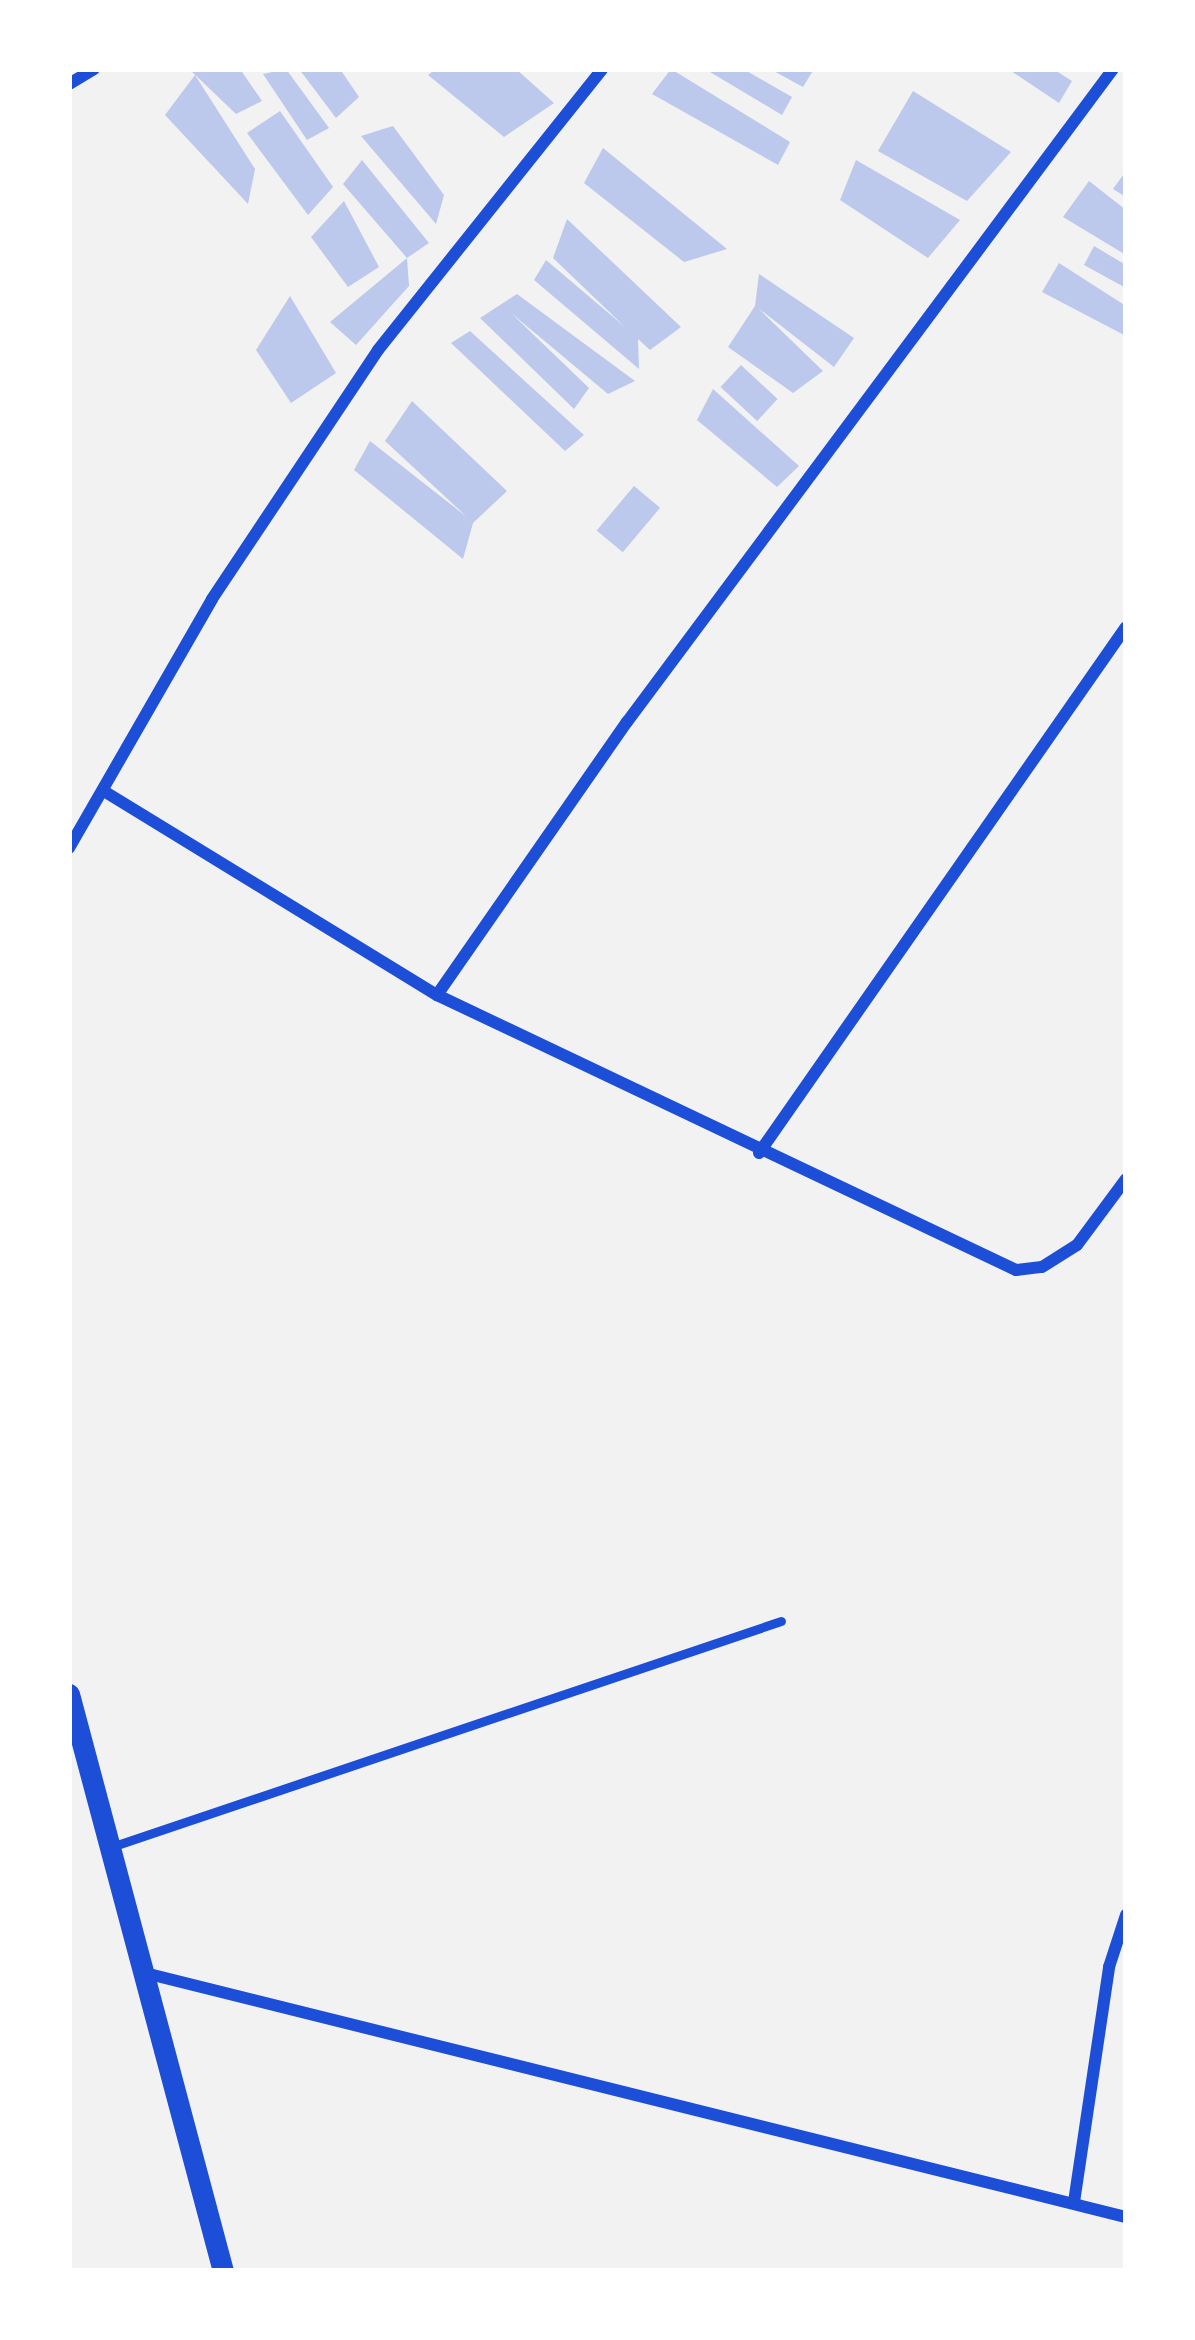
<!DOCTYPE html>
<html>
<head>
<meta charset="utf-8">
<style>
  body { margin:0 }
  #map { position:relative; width:1195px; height:2340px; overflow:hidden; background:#f2f2f2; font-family:"Titillium Web",sans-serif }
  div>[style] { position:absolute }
  .building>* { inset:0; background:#bdc9ec; transform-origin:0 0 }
  .service>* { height:9px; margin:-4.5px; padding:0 4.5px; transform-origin:4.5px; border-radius:4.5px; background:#1d4ed8 }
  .minor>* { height:12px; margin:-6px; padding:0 6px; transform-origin:6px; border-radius:6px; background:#1d4ed8 }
  .tertiary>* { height:21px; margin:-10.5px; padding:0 10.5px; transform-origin:10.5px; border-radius:10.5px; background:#1d4ed8 }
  span { translate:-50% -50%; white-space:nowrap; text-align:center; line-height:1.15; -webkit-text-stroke:9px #fff; paint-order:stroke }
  .frame { position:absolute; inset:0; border:72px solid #fff; pointer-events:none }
</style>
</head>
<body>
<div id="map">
  <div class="building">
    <div style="clip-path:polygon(189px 69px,240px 69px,262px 101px,236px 114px)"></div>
    <div style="clip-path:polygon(286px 69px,329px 128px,307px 140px,263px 74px)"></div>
    <div style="clip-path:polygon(299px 69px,340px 69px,359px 97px,336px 118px)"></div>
    <div style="clip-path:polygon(436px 69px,516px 69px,554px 103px,504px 137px,428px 75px)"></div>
    <div style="clip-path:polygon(671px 69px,790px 142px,778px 165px,652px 94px)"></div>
    <div style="clip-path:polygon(705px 69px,743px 69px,792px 97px,782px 115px)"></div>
    <div style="clip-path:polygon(770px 69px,814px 69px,803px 87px)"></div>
    <div style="clip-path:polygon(1008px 69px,1053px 69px,1072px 81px,1059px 103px)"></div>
    <div style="clip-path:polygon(195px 75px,255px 169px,248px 204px,165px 115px)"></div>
    <div style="clip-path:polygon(913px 91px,1011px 152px,967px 201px,878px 151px)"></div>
    <div style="clip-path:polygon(280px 111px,333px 187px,308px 215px,247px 133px)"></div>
    <div style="clip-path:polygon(393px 126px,444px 195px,436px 224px,361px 136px)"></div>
    <div style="clip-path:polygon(603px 148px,727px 249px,684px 262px,584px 183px)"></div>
    <div style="clip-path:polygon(362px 160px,429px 243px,407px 258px,343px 184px)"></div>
    <div style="clip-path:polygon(856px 160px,960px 220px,928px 258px,840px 200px)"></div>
    <div style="clip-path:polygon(1126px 171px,1126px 197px,1113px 189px)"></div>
    <div style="clip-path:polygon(1089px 181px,1126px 210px,1126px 255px,1063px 217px)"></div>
    <div style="clip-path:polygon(344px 201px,379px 267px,348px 287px,311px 237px)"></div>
    <div style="clip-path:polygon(567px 219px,681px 327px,650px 350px,638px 339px,639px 369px,534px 280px,546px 260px,625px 327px,553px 258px)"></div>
    <div style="clip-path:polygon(1094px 246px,1126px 265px,1126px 288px,1084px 265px)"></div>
    <div style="clip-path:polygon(407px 258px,409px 286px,356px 345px,330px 322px)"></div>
    <div style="clip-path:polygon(1059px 263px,1126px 306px,1126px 336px,1042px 292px)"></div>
    <div style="clip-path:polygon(759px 274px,854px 338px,834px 367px,758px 308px,823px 371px,793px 393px,728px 347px,755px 306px)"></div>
    <div style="clip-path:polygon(517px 294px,635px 381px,608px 394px,511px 313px,589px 388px,574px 409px,480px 318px)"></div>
    <div style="clip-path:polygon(290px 296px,336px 373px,291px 403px,256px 350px)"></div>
    <div style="clip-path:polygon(470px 331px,584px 435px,565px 451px,451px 343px)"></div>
    <div style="left:741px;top:365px;width:50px;height:30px;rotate:43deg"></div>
    <div style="clip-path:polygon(713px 389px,799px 466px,777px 487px,697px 420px)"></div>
    <div style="clip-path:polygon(412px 401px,507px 491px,473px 523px,463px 559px,354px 470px,370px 441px,467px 517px,385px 441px)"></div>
    <div style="left:634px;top:486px;width:34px;height:58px;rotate:40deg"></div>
  </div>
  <div class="service">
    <div style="left:111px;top:1847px;width:707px;rotate:-18.64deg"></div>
  </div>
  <div class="minor">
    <div style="left:69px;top:84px;width:29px;rotate:-31deg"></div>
    <div style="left:107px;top:793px;width:387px;rotate:31.5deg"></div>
    <div style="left:437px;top:995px;width:641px;rotate:25.41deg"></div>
    <div style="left:1016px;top:1270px;width:26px;rotate:-7deg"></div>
    <div style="left:1042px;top:1267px;width:41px;rotate:-32.2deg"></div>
    <div style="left:1077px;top:1245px;width:82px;rotate:-53.4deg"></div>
    <div style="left:69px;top:848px;width:287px;rotate:-60.1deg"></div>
    <div style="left:212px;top:599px;width:299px;rotate:-56.3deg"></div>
    <div style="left:378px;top:350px;width:359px;rotate:-51.4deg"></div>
    <div style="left:437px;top:995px;width:333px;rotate:-55.2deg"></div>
    <div style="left:627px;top:722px;width:814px;rotate:-53.34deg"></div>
    <div style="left:759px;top:1153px;width:641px;rotate:-55.1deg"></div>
    <div style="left:145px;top:1973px;width:1011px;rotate:13.97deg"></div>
    <div style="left:1074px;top:2202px;width:238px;rotate:-81.5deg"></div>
    <div style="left:1109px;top:1967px;width:55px;rotate:-71.9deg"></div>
  </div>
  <div class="tertiary">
    <div style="left:69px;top:1694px;width:597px;rotate:75.06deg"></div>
  </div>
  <div class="frame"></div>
</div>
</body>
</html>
